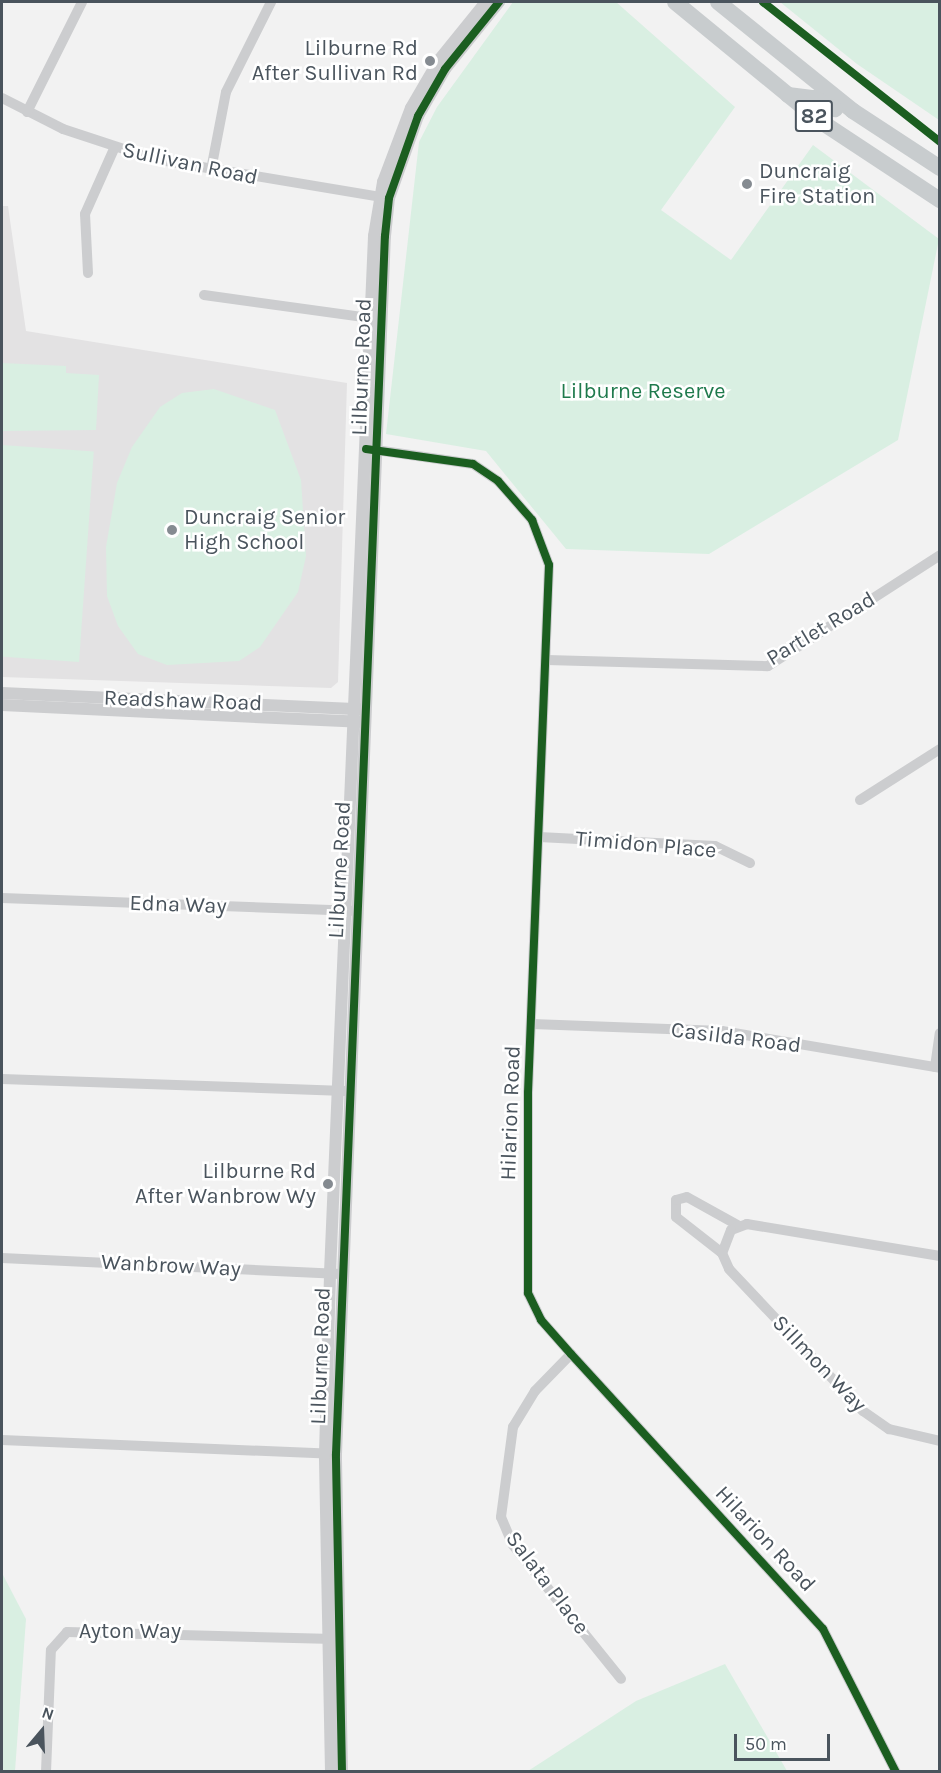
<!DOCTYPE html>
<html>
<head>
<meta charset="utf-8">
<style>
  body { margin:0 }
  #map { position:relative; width:941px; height:1773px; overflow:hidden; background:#f2f2f2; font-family:Karla,sans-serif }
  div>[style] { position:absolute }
  .education>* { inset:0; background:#e3e2e3 }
  .green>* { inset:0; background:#d9efe2; transform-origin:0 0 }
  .minor>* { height:10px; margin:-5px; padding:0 5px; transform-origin:5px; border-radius:5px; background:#cccdcf }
  .tertiary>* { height:12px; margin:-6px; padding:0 6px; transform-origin:6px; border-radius:6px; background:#cccdcf }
  .primary>* { height:16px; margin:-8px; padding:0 8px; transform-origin:8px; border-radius:8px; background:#c8ccce }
  .cycleway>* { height:8px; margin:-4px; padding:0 4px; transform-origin:4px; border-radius:4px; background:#1b5e20 }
  .dots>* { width:16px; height:16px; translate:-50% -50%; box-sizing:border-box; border:3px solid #fff; border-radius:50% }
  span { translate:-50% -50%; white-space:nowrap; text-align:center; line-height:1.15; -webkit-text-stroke:5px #fff; paint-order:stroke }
  .shield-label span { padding:2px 4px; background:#fff; border:2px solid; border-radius:4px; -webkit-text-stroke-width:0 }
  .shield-label { font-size:21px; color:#4a545d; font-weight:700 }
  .poi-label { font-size:22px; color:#4a545d }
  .right { translate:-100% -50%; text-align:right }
  .left { translate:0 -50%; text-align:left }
  .street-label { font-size:22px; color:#4a545d }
  .park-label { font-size:22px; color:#1f7a4d }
  .frame { position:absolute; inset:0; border:3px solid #4a545d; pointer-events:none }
  .north { position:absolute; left:12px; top:1701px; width:60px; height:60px; -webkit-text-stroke:4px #fff; paint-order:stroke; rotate:19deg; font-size:16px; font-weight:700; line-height:24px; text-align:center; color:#4a545d }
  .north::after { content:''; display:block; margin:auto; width:21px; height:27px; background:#4a545d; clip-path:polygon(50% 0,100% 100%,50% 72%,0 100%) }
  .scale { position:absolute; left:734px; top:1734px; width:96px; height:27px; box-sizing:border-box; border:3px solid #4a545d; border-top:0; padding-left:8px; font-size:18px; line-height:21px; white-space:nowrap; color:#4a545d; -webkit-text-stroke:4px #fff; paint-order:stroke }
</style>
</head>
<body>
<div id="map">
  <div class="education">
    <div style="clip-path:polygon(2px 206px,8px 206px,26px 331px,347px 383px,338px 682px,331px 688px,2px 677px)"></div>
  </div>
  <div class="green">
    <div style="clip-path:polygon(513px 2px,616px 2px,735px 107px,661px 210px,731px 260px,813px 145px,939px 239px,898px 440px,709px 554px,566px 549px,486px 451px,386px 434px,419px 142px,437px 107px)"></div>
    <div style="clip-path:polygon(780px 2px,939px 2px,939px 120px,857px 64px)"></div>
    <div style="clip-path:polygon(2px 363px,66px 366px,66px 373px,99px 375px,96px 430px,2px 431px)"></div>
    <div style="clip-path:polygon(214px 389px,275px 410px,301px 480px,306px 556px,298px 592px,260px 647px,239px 661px,167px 665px,138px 654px,118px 626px,107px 596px,106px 547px,117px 483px,132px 447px,160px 407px,182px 393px)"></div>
    <div style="left:2px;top:445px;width:92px;height:211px;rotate:4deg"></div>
    <div style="clip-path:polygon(2px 1573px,26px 1619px,15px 1771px,2px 1771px)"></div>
    <div style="clip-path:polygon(725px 1664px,787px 1771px,528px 1771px,636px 1701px)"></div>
  </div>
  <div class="minor">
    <div style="left:2px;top:98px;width:68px;rotate:26.9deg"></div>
    <div style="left:63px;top:129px;width:96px;rotate:18.2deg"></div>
    <div style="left:154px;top:159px;width:237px;rotate:9.5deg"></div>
    <div style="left:27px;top:112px;width:123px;rotate:-63.4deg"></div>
    <div style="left:211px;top:170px;width:79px;rotate:-79.1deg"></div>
    <div style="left:226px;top:92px;width:101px;rotate:-63.4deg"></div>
    <div style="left:88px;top:273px;width:59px;rotate:-92.9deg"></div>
    <div style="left:85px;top:214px;width:71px;rotate:-66deg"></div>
    <div style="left:204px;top:295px;width:174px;rotate:7.9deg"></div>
    <div style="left:369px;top:449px;width:105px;rotate:8.2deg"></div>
    <div style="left:473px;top:464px;width:30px;rotate:34deg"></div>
    <div style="left:498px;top:481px;width:52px;rotate:48.9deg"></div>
    <div style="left:532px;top:520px;width:48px;rotate:69.3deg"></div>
    <div style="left:549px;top:565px;width:528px;rotate:92.28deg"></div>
    <div style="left:528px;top:1093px;width:200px;rotate:90deg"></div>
    <div style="left:528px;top:1293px;width:30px;rotate:64deg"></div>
    <div style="left:541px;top:1320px;width:45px;rotate:48.6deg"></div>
    <div style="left:571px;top:1354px;width:373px;rotate:47.5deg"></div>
    <div style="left:823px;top:1629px;width:161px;rotate:63deg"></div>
    <div style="left:547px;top:660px;width:221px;rotate:1.6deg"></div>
    <div style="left:768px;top:666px;width:205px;rotate:-32.8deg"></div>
    <div style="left:860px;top:800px;width:95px;rotate:-32.5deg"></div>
    <div style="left:539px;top:837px;width:176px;rotate:2.9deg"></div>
    <div style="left:715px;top:846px;width:39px;rotate:26deg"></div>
    <div style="left:2px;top:898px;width:350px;rotate:2.1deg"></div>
    <div style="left:532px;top:1024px;width:190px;rotate:2.1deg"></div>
    <div style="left:722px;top:1031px;width:221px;rotate:9.6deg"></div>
    <div style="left:935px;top:1067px;width:34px;rotate:-82deg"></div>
    <div style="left:2px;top:1079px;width:343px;rotate:2deg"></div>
    <div style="left:722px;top:1253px;width:58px;rotate:-142deg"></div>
    <div style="left:676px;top:1217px;width:17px;rotate:-90deg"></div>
    <div style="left:676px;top:1200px;width:11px;rotate:-15deg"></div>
    <div style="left:687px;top:1197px;width:60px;rotate:29.1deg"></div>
    <div style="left:940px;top:1256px;width:196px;rotate:-170.6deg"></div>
    <div style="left:747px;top:1224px;width:17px;rotate:159deg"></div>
    <div style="left:731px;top:1230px;width:25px;rotate:111deg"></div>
    <div style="left:722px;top:1253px;width:17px;rotate:66deg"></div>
    <div style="left:729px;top:1269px;width:195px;rotate:46.7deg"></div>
    <div style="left:863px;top:1411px;width:32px;rotate:35deg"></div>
    <div style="left:889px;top:1429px;width:52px;rotate:13.2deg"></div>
    <div style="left:2px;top:1258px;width:339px;rotate:2.7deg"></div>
    <div style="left:571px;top:1354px;width:52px;rotate:134.2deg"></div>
    <div style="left:535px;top:1391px;width:42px;rotate:121.4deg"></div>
    <div style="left:513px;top:1427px;width:91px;rotate:97.6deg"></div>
    <div style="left:501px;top:1517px;width:30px;rotate:67deg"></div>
    <div style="left:513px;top:1545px;width:172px;rotate:51.1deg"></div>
    <div style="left:2px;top:1440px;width:330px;rotate:2.4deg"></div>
    <div style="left:46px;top:1772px;width:122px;rotate:-87.7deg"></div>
    <div style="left:51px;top:1650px;width:24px;rotate:-48deg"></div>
    <div style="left:67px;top:1632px;width:267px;rotate:1.5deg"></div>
  </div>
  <div class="tertiary">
    <div style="left:2px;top:693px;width:358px;rotate:2.6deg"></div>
    <div style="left:2px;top:705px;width:358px;rotate:2.7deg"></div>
    <div style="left:331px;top:1772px;width:318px;rotate:-91.1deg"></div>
    <div style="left:325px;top:1454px;width:181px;rotate:-88.4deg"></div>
    <div style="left:330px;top:1273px;width:1038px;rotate:-87.57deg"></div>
    <div style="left:374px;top:236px;width:55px;rotate:-80.5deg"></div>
    <div style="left:383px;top:182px;width:79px;rotate:-69.3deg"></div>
    <div style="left:411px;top:108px;width:56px;rotate:-59.7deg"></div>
    <div style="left:439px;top:60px;width:75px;rotate:-51deg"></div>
    <div style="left:342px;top:1772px;width:318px;rotate:-91.1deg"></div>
    <div style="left:336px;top:1454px;width:1219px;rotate:-87.7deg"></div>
    <div style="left:385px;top:236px;width:38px;rotate:-84deg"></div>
    <div style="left:389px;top:198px;width:87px;rotate:-70.5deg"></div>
    <div style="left:418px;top:116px;width:54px;rotate:-60.1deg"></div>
    <div style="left:445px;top:69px;width:86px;rotate:-51.1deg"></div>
  </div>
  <div class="primary">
    <div style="left:675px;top:2px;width:188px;rotate:39.4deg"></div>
    <div style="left:820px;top:121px;width:144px;rotate:33.4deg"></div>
    <div style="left:718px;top:2px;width:174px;rotate:38.9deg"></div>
    <div style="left:853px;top:111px;width:104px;rotate:33.2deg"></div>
    <div style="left:788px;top:95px;width:26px;rotate:7deg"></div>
    <div style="left:814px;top:98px;width:24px;rotate:28deg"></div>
  </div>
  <div class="cycleway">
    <div style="left:763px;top:2px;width:226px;rotate:38.3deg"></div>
    <div style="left:366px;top:449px;width:108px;rotate:8deg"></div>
    <div style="left:473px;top:464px;width:30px;rotate:34deg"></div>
    <div style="left:498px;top:481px;width:52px;rotate:48.9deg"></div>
    <div style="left:532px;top:520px;width:48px;rotate:69.3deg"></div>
    <div style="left:549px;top:565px;width:528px;rotate:92.28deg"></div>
    <div style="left:528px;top:1093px;width:200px;rotate:90deg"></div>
    <div style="left:528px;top:1293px;width:30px;rotate:64deg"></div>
    <div style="left:541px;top:1320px;width:45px;rotate:48.6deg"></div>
    <div style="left:571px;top:1354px;width:373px;rotate:47.5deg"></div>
    <div style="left:823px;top:1629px;width:161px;rotate:63deg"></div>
    <div style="left:342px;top:1772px;width:318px;rotate:-91.1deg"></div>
    <div style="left:336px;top:1454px;width:1219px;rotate:-87.7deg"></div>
    <div style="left:385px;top:236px;width:38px;rotate:-84deg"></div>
    <div style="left:389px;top:198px;width:87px;rotate:-70.5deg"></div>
    <div style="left:418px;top:116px;width:54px;rotate:-60.1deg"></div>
    <div style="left:445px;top:69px;width:86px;rotate:-51.1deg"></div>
  </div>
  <div class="dots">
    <div style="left:430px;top:61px;background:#858b91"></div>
    <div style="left:747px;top:184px;background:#858b91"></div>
    <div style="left:172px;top:530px;background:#858b91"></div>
    <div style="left:328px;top:1184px;background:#858b91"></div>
  </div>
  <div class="shield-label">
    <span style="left:814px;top:116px">82</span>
  </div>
  <div class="poi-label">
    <span class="right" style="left:418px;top:61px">Lilburne Rd<br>After Sullivan Rd</span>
    <span class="left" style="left:759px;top:184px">Duncraig<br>Fire Station</span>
    <span class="left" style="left:184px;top:530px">Duncraig Senior<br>High School</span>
    <span class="right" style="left:316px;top:1184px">Lilburne Rd<br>After Wanbrow Wy</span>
  </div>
  <div class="street-label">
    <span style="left:190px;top:164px;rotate:12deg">Sullivan Road</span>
    <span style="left:362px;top:367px;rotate:-88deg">Lilburne Road</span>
    <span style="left:821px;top:629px;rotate:-31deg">Partlet Road</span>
    <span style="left:183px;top:701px;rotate:2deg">Readshaw Road</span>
    <span style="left:646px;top:845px;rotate:5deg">Timidon Place</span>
    <span style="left:340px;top:870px;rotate:-87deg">Lilburne Road</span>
    <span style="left:178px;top:905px;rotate:2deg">Edna Way</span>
    <span style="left:736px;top:1038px;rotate:7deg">Casilda Road</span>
    <span style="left:511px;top:1113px;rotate:-88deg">Hilarion Road</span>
    <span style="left:171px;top:1266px;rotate:3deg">Wanbrow Way</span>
    <span style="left:321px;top:1356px;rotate:-88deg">Lilburne Road</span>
    <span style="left:819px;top:1364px;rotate:46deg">Sillmon Way</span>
    <span style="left:765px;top:1539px;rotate:47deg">Hilarion Road</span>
    <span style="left:547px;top:1583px;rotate:53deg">Salata Place</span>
    <span style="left:130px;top:1632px">Ayton Way</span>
  </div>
  <div class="park-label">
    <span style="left:643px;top:392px">Lilburne Reserve</span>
  </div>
  <div class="frame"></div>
  <div class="north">N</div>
  <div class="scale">50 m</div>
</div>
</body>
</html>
